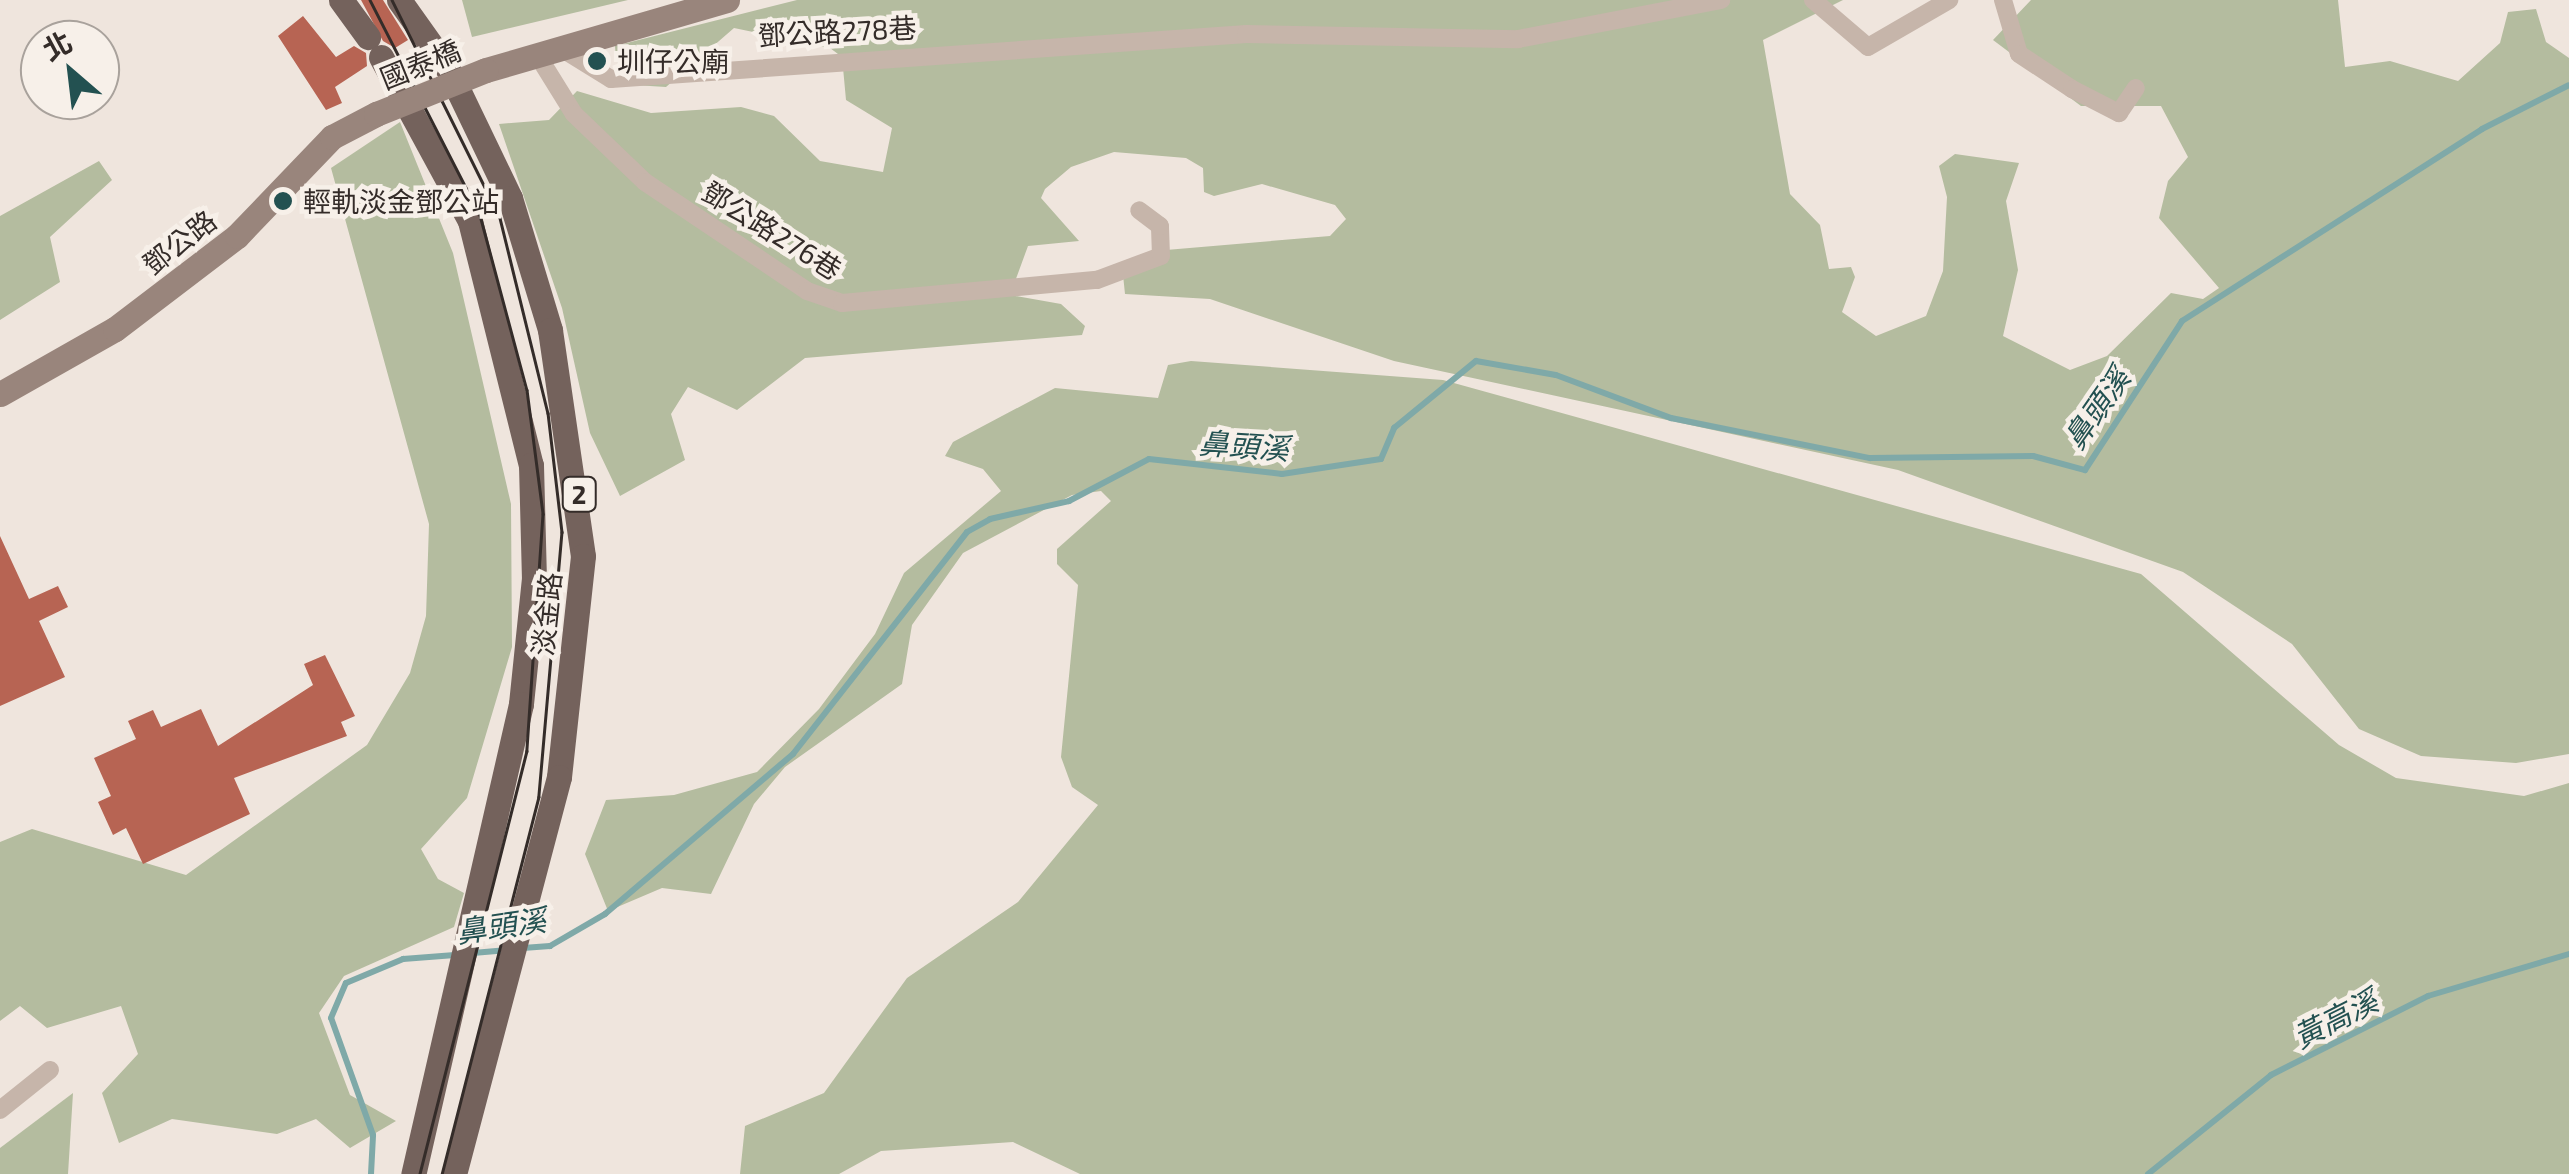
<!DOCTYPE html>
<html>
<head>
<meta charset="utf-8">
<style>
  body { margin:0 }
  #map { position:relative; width:2569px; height:1174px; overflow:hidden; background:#efe5dd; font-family:"Exo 2","Noto Sans TC",sans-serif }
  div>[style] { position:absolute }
  .green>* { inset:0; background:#b4bc9f }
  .stream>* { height:6px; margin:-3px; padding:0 3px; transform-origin:3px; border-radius:3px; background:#7fa9a8 }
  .building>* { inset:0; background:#b76453 }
  .street>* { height:18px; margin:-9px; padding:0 9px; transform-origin:9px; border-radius:9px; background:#c6b5aa }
  .secondary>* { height:25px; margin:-12.5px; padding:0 12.5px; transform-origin:12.5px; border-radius:12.5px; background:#99857c }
  .primary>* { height:25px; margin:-12.5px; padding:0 12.5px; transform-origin:12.5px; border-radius:12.5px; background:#74625c }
  .tram>* { height:2.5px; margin:-1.25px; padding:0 1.25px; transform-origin:1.25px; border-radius:1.25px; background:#342c29 }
  .secondary-bridge>* { height:25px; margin:-12.5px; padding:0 12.5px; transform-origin:12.5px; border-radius:12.5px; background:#99857c }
  .dots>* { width:28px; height:28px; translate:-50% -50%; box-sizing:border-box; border:5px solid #f7f0e9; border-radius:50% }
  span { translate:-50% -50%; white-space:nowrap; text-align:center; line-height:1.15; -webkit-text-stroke:9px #f7f0e9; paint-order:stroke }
  .shield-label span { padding:2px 8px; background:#f7f0e9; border:2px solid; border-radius:8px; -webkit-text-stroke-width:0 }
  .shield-label { font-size:25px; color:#342c29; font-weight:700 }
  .street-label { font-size:28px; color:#342c29 }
  .poi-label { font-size:28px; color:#342c29 }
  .left { translate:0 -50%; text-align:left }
  .water-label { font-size:30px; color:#235151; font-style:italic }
  .north { position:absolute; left:20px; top:20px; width:100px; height:100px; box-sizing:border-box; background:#f7f0e9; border:2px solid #a9a29c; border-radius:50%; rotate:332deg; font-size:28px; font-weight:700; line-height:40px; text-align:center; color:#342c29 }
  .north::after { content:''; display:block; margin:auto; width:35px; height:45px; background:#235151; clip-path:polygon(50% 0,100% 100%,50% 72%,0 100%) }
</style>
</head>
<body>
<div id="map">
  <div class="green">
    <div style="clip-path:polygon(462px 0,628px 0,472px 37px)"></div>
    <div style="clip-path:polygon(797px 0,1843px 0,1763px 40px,1790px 194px,1820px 225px,1829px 269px,1851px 267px,1855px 277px,1842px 312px,1876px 336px,1926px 316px,1943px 271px,1947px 197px,1939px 166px,1955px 154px,2019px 163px,2006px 201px,2018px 270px,2003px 336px,2070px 370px,2107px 356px,2171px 293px,2203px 299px,2219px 288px,2159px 218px,2168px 181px,2188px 157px,2161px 106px,2081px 106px,1993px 40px,2031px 0,2338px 0,2345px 67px,2390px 61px,2458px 81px,2500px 43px,2508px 12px,2536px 9px,2546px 42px,2569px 58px,2569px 754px,2516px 763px,2421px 756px,2359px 729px,2292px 644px,2183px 572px,1898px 470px,1394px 361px,1210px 299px,1125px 294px,1123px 275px,1166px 250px,1330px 236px,1346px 219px,1335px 205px,1262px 184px,1214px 196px,1204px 192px,1203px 168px,1186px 158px,1114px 152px,1071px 167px,1045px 189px,1041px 198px,1079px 241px,1028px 246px,1010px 295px,1061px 304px,1085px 326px,1082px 335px,805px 358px,737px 410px,688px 387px,671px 414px,685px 460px,620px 496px,590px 433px,562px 308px,499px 124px,549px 120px,577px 91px,651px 113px,741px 107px,774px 116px,820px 161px,883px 172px,892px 128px,846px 100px,842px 57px,830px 48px,734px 28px,666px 87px,634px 85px,616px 60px,615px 46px)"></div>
    <div style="clip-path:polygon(400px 122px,453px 253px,511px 504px,512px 647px,467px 798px,421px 849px,438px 879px,464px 893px,454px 927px,344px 976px,319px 1013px,350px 1095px,396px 1121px,350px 1148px,316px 1119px,277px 1134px,172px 1119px,119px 1143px,102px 1093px,138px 1054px,121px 1006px,47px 1028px,20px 1006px,0 1021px,0 842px,32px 829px,186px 875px,367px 745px,410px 673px,426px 616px,429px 524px,331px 168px)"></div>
    <div style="clip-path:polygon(99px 161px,112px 180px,50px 237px,60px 282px,0 320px,0 216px)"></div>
    <div style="clip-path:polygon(1191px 361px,1443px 380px,2141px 574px,2339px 745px,2396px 778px,2524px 796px,2569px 783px,2569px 1174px,1080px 1174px,1013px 1142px,881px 1151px,839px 1174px,740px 1174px,745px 1126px,824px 1093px,907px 978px,1018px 902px,1098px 805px,1072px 787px,1061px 757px,1078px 585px,1057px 564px,1057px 549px,1111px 501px,1101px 491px,1072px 495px,963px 553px,912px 625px,902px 684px,785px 767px,754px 804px,711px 894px,662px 888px,608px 911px,585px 854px,606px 800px,674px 795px,757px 772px,819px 709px,875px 634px,904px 573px,1001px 491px,983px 469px,945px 456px,953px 442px,1055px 388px,1158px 398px,1168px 365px)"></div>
    <div style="clip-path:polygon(73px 1093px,68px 1174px,0 1174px,0 1148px)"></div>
  </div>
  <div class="stream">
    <div style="left:523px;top:948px;width:27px;rotate:-4deg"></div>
    <div style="left:550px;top:946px;width:64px;rotate:-30.2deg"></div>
    <div style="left:605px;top:914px;width:247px;rotate:-40.4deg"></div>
    <div style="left:793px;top:754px;width:282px;rotate:-51.9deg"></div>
    <div style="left:967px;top:532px;width:26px;rotate:-29deg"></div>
    <div style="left:990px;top:519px;width:81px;rotate:-12.8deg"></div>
    <div style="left:1069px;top:501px;width:90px;rotate:-27.7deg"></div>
    <div style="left:1149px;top:459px;width:134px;rotate:6.4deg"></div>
    <div style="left:1282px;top:474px;width:100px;rotate:-8.6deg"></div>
    <div style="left:1381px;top:459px;width:34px;rotate:-67deg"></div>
    <div style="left:1394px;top:428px;width:106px;rotate:-39.3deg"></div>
    <div style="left:1476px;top:361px;width:81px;rotate:9.9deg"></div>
    <div style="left:1556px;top:375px;width:123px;rotate:20.5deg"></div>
    <div style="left:1671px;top:418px;width:203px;rotate:11.4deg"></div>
    <div style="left:1870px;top:458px;width:163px;rotate:-0.7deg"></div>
    <div style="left:2033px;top:456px;width:54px;rotate:15.1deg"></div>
    <div style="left:2085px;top:470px;width:178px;rotate:-56.9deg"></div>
    <div style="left:2182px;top:321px;width:356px;rotate:-32.6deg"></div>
    <div style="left:2482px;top:129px;width:97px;rotate:-26.8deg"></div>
    <div style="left:473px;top:953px;width:32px;rotate:-5deg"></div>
    <div style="left:371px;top:1174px;width:39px;rotate:-87deg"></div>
    <div style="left:373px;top:1135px;width:124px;rotate:-109.7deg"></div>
    <div style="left:331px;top:1018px;width:38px;rotate:-67deg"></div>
    <div style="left:346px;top:983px;width:62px;rotate:-22.8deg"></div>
    <div style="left:403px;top:959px;width:52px;rotate:-4.4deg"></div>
    <div style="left:2148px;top:1174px;width:158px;rotate:-38.8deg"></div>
    <div style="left:2271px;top:1075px;width:176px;rotate:-26.7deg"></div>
    <div style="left:2428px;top:996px;width:147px;rotate:-16.6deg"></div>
  </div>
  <div class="building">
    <div style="clip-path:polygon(361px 0,383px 0,408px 40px,395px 48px,383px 41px)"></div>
    <div style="clip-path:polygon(303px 16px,336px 57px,354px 46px,366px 53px,367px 66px,335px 87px,342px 103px,326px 110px,278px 36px)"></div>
    <div style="clip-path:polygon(0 536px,29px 599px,58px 586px,68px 607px,39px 621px,65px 677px,0 706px)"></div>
    <div style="clip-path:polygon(325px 655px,355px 716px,341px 722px,347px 736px,234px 778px,250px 814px,143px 864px,126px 828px,113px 835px,98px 802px,111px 796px,94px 758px,136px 739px,128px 721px,153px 710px,161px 727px,201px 709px,218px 746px,313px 685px,304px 664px)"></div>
  </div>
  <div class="street">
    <div style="left:1813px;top:0;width:72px;rotate:40.5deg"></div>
    <div style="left:1868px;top:47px;width:94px;rotate:-30.1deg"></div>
    <div style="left:2003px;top:0;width:56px;rotate:73.5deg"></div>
    <div style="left:2019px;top:54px;width:64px;rotate:33.4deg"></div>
    <div style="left:2072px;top:89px;width:53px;rotate:27.1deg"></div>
    <div style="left:2119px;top:113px;width:30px;rotate:-56deg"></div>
    <div style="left:561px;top:48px;width:59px;rotate:31.8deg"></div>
    <div style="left:611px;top:79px;width:637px;rotate:-4.05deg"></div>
    <div style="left:1246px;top:34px;width:272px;rotate:1.1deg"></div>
    <div style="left:1518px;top:39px;width:207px;rotate:-10.9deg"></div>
    <div style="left:538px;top:56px;width:68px;rotate:58.2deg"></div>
    <div style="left:574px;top:114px;width:98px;rotate:43.8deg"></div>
    <div style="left:645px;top:182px;width:195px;rotate:33.9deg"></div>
    <div style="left:807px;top:291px;width:37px;rotate:19deg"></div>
    <div style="left:842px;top:303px;width:256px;rotate:-5.2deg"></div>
    <div style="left:1097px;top:280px;width:68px;rotate:-20.6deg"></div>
    <div style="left:1161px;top:256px;width:30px;rotate:-92deg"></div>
    <div style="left:1160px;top:226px;width:26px;rotate:-143deg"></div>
    <div style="left:0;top:1110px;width:64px;rotate:-38.7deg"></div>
  </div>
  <div class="secondary">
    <div style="left:486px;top:70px;width:251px;rotate:-16.2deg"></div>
    <div style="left:0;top:394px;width:132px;rotate:-29.5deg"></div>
    <div style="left:115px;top:329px;width:153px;rotate:-37.3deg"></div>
    <div style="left:237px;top:236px;width:137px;rotate:-46.2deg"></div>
    <div style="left:332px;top:137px;width:50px;rotate:-27.6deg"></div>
  </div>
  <div class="primary">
    <div style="left:341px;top:0;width:46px;rotate:53.9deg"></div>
    <div style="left:399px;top:0;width:85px;rotate:54.6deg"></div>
    <div style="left:448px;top:69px;width:143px;rotate:64.3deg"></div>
    <div style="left:510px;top:198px;width:138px;rotate:73.1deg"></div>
    <div style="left:550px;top:330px;width:228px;rotate:81.7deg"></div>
    <div style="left:583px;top:556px;width:222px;rotate:96.2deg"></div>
    <div style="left:559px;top:777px;width:411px;rotate:104.8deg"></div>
    <div style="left:381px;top:57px;width:187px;rotate:61.5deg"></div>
    <div style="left:470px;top:221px;width:252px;rotate:76deg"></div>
    <div style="left:531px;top:465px;width:113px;rotate:88.5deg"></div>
    <div style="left:534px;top:578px;width:127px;rotate:95.9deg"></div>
    <div style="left:521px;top:704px;width:482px;rotate:102.9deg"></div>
  </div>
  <div class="tram">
    <div style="left:370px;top:0;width:242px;rotate:62.9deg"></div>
    <div style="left:480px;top:215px;width:181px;rotate:75deg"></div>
    <div style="left:527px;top:390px;width:125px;rotate:82.6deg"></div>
    <div style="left:543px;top:514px;width:238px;rotate:93.9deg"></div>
    <div style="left:527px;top:751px;width:436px;rotate:104.2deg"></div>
    <div style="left:392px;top:0;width:243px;rotate:63.6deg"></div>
    <div style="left:500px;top:218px;width:201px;rotate:76.2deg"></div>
    <div style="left:548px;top:413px;width:120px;rotate:83.3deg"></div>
    <div style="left:562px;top:532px;width:266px;rotate:95deg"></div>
    <div style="left:539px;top:797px;width:389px;rotate:104.4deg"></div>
  </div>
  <div class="secondary-bridge">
    <div style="left:376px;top:114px;width:118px;rotate:-21.8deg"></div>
  </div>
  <div class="dots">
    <div style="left:597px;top:61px;background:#235151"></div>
    <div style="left:283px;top:201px;background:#235151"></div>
  </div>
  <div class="shield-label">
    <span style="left:579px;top:494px">2</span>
  </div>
  <div class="street-label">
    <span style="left:837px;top:31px;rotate:-3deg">鄧公路278巷</span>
    <span style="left:420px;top:64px;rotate:-22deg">國泰橋</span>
    <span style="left:772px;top:230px;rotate:32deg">鄧公路276巷</span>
    <span style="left:179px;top:242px;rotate:-38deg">鄧公路</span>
    <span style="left:546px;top:614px;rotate:-84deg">淡金路</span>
  </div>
  <div class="poi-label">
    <span class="left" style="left:617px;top:61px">圳仔公廟</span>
    <span class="left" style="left:303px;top:201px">輕軌淡金鄧公站</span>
  </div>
  <div class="water-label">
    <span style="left:2096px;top:408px;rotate:-55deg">鼻頭溪</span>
    <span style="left:1244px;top:445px;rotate:4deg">鼻頭溪</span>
    <span style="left:501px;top:925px;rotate:-8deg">鼻頭溪</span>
    <span style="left:2335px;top:1018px;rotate:-27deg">黃高溪</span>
  </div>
  <div class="north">北</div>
</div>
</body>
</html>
